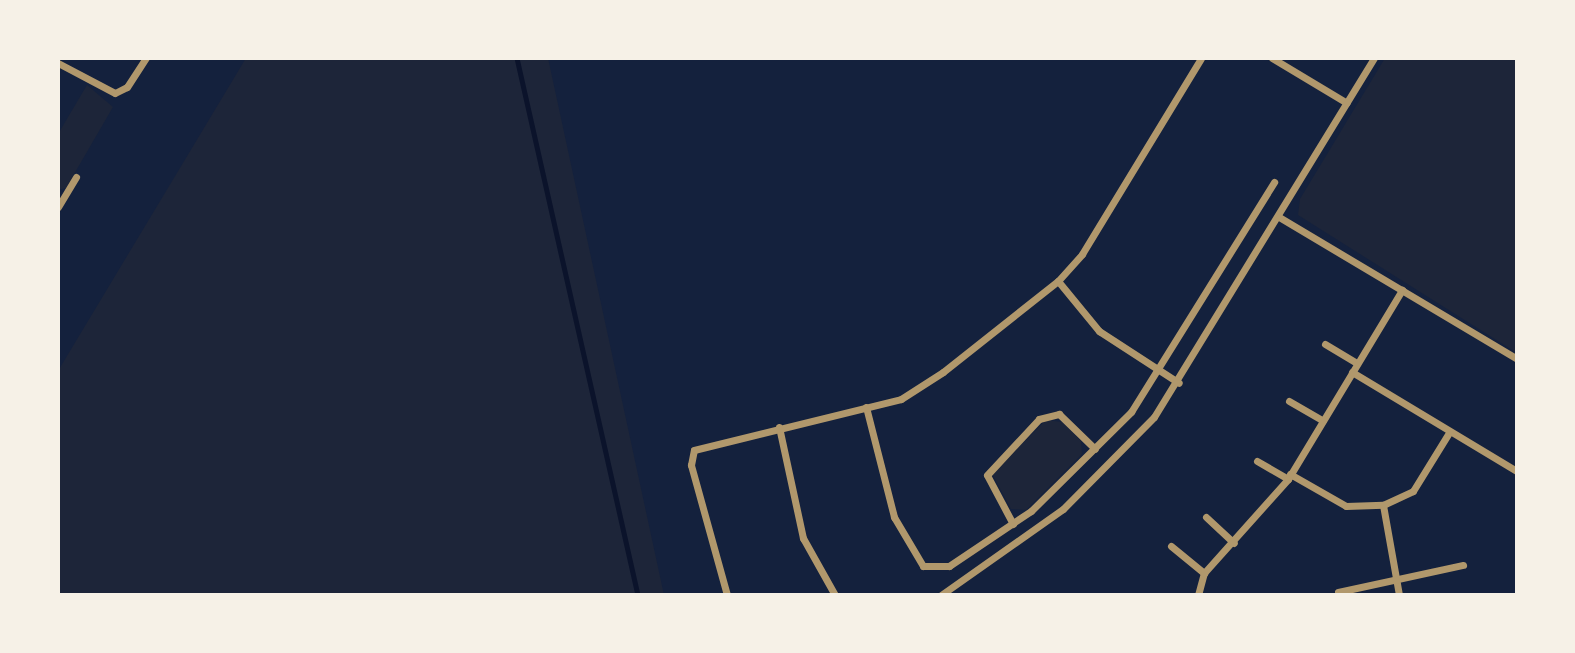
<!DOCTYPE html>
<html>
<head>
<meta charset="utf-8">
<style>
  body { margin:0 }
  #map { position:relative; width:1575px; height:653px; overflow:hidden; background:#14213d; font-family:"Open Sans",sans-serif }
  div>[style] { position:absolute }
  .green>* { inset:0; background:#1d2539 }
  .stream>* { height:4.5px; margin:-2.25px; padding:0 2.25px; transform-origin:2.25px; border-radius:2.25px; background:#0b132b }
  .minor>* { height:7px; margin:-3.5px; padding:0 3.5px; transform-origin:3.5px; border-radius:3.5px; background:#b1986c }
  span { translate:-50% -50%; white-space:nowrap; text-align:center; line-height:1.15; -webkit-text-stroke:7px #f6f1e7; paint-order:stroke }
  .frame { position:absolute; inset:0; border:60px solid #f6f1e7; pointer-events:none }
</style>
</head>
<body>
<div id="map">
  <div class="green">
    <div style="clip-path:polygon(246px 58px,548px 58px,664px 595px,58px 595px,58px 371px)"></div>
    <div style="clip-path:polygon(1385px 58px,1517px 58px,1517px 353px,1298px 215px,1300px 199px)"></div>
    <div style="clip-path:polygon(87px 85px,113px 107px,66px 188px,58px 190px,58px 134px)"></div>
    <div style="clip-path:polygon(1046px 420px,1062px 422px,1081px 441px,1082px 454px,1026px 510px,1011px 509px,992px 474px)"></div>
  </div>
  <div class="stream">
    <div style="left:517px;top:58px;width:550px;rotate:77.3deg"></div>
  </div>
  <div class="minor">
    <div style="left:1272px;top:58px;width:87px;rotate:31deg"></div>
    <div style="left:58px;top:63px;width:64px;rotate:27.8deg"></div>
    <div style="left:115px;top:93px;width:13px;rotate:-27deg"></div>
    <div style="left:127px;top:87px;width:35px;rotate:-57deg"></div>
    <div style="left:58px;top:207px;width:35px;rotate:-59deg"></div>
    <div style="left:1279px;top:217px;width:277px;rotate:30.8deg"></div>
    <div style="left:1058px;top:281px;width:65px;rotate:50.6deg"></div>
    <div style="left:1099px;top:331px;width:95px;rotate:33deg"></div>
    <div style="left:1325px;top:344px;width:37px;rotate:31deg"></div>
    <div style="left:1352px;top:372px;width:192px;rotate:31deg"></div>
    <div style="left:1289px;top:401px;width:39px;rotate:30deg"></div>
    <div style="left:866px;top:407px;width:114px;rotate:75.7deg"></div>
    <div style="left:894px;top:517px;width:57px;rotate:59.4deg"></div>
    <div style="left:923px;top:566px;width:26px"></div>
    <div style="left:949px;top:566px;width:99px;rotate:-33.9deg"></div>
    <div style="left:1031px;top:511px;width:141px;rotate:-44.7deg"></div>
    <div style="left:1131px;top:412px;width:271px;rotate:-58.1deg"></div>
    <div style="left:779px;top:427px;width:114px;rotate:77.8deg"></div>
    <div style="left:803px;top:538px;width:65px;rotate:60.7deg"></div>
    <div style="left:1257px;top:461px;width:36px;rotate:30deg"></div>
    <div style="left:1290px;top:474px;width:64px;rotate:29.7deg"></div>
    <div style="left:1346px;top:506px;width:37px;rotate:-2deg"></div>
    <div style="left:1383px;top:505px;width:33px;rotate:-25deg"></div>
    <div style="left:1413px;top:491px;width:70px;rotate:-58.3deg"></div>
    <div style="left:1383px;top:505px;width:91px;rotate:79.9deg"></div>
    <div style="left:1206px;top:517px;width:38px;rotate:43deg"></div>
    <div style="left:1013px;top:524px;width:55px;rotate:-118deg"></div>
    <div style="left:987px;top:475px;width:76px;rotate:-47.1deg"></div>
    <div style="left:1039px;top:419px;width:21px;rotate:-14deg"></div>
    <div style="left:1059px;top:414px;width:50px;rotate:44.2deg"></div>
    <div style="left:1171px;top:546px;width:43px;rotate:39.3deg"></div>
    <div style="left:1338px;top:592px;width:128px;rotate:-12.2deg"></div>
    <div style="left:727px;top:595px;width:135px;rotate:-105.5deg"></div>
    <div style="left:691px;top:465px;width:15px;rotate:-79deg"></div>
    <div style="left:694px;top:450px;width:213px;rotate:-13.8deg"></div>
    <div style="left:901px;top:399px;width:50px;rotate:-32.7deg"></div>
    <div style="left:943px;top:372px;width:147px;rotate:-38.4deg"></div>
    <div style="left:1058px;top:281px;width:36px;rotate:-48deg"></div>
    <div style="left:1082px;top:254px;width:229px;rotate:-58.7deg"></div>
    <div style="left:941px;top:595px;width:149px;rotate:-35.2deg"></div>
    <div style="left:1063px;top:509px;width:129px;rotate:-45.3deg"></div>
    <div style="left:1154px;top:417px;width:421px;rotate:-58.5deg"></div>
    <div style="left:1198px;top:595px;width:23px;rotate:-75deg"></div>
    <div style="left:1204px;top:573px;width:126px;rotate:-48.2deg"></div>
    <div style="left:1288px;top:479px;width:221px;rotate:-58.9deg"></div>
  </div>
  <div class="frame"></div>
</div>
</body>
</html>
